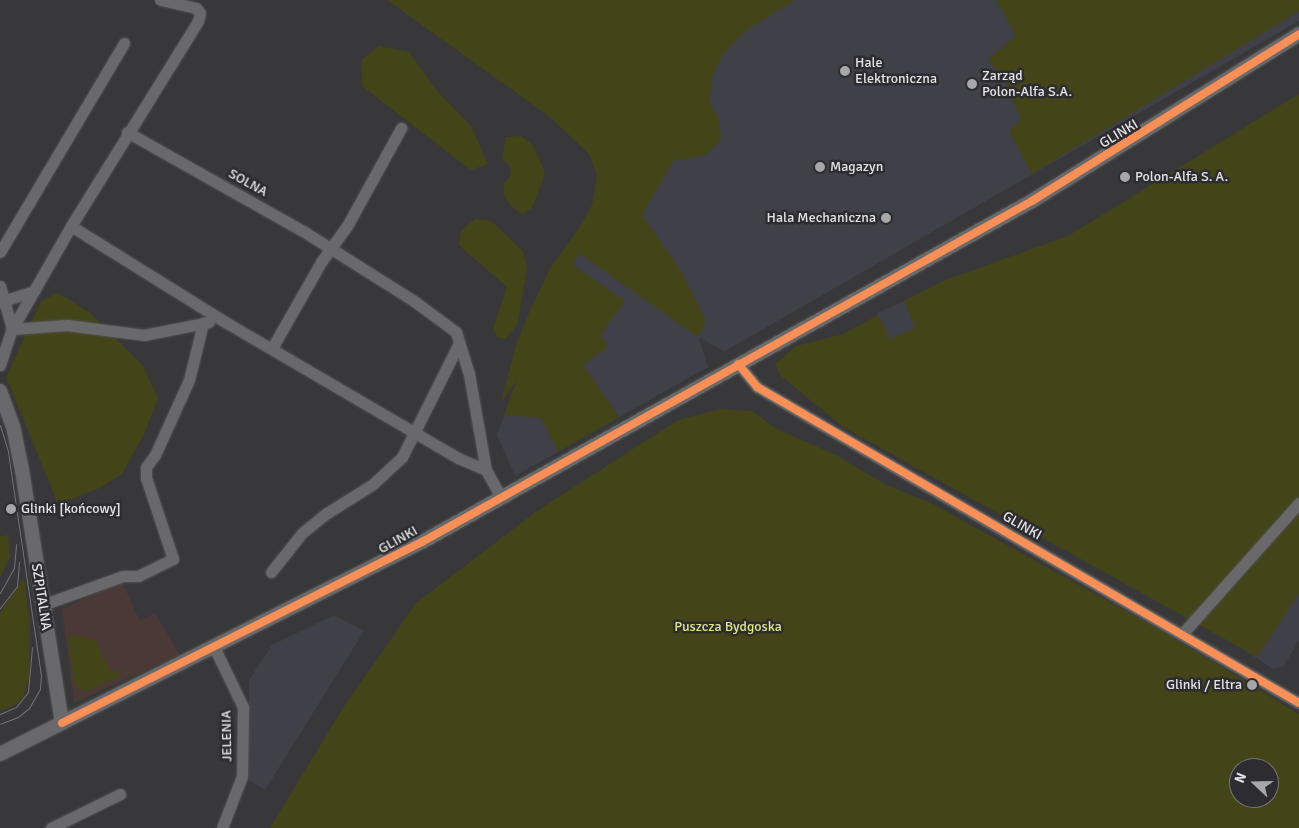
<!DOCTYPE html>
<html>
<head>
<meta charset="utf-8">
<style>
  body { margin:0 }
  #map { position:relative; width:1299px; height:828px; overflow:hidden; background:#383739; font-family:Signika,sans-serif }
  div>[style] { position:absolute }
  .built>* { inset:0; background:#404048; transform-origin:0 0 }
  .education>* { inset:0; background:#4a3937 }
  .green>* { inset:0; background:#434519 }
  .roads { filter:drop-shadow(0 0 1px #535354) drop-shadow(0 0 1px #535354) }
  .minor>* { height:11px; margin:-5.5px; padding:0 5.5px; transform-origin:5.5px; border-radius:5.5px; background:#69696b }
  .tertiary>* { height:14px; margin:-7px; padding:0 7px; transform-origin:7px; border-radius:7px; background:#69696b }
  .tram>* { height:1px; margin:-0.5px; padding:0 0.5px; transform-origin:0.5px; border-radius:0.5px; background:#747375 }
  .cycleway>* { height:8px; margin:-4px; padding:0 4px; transform-origin:4px; border-radius:4px; background:#f78f57 }
  .dots>* { width:14px; height:14px; translate:-50% -50%; box-sizing:border-box; border:2px solid #2d2c30; border-radius:50% }
  span { translate:-50% -50%; white-space:nowrap; text-align:center; line-height:1.15; -webkit-text-stroke:5px #2d2c30; paint-order:stroke }
  .poi-label { font-size:14px; color:#e3e3e6 }
  .left { translate:0 -50%; text-align:left }
  .right { translate:-100% -50%; text-align:right }
  .street-label { font-size:14px; color:#e3e3e6 }
  .park-label { font-size:14px; color:#e0e580 }
  .north { position:absolute; left:1229px; top:758px; width:50px; height:50px; box-sizing:border-box; background:#2d2c30; border:1px solid #767579; border-radius:50%; rotate:291deg; font-size:14px; font-weight:700; line-height:20px; text-align:center; color:#e3e3e6 }
  .north::after { content:''; display:block; margin:auto; width:18px; height:22px; background:#a7a7a9; clip-path:polygon(50% 0,100% 100%,50% 72%,0 100%) }
</style>
</head>
<body>
<div id="map">
  <div class="built">
    <div style="clip-path:polygon(735px 0,1299px 0,1299px 21px,725px 351px,699px 338px,708px 367px,515px 476px,497px 435px,518px 377px,579px 253px)"></div>
    <div style="left:904px;top:301px;width:30px;height:30px;rotate:66deg"></div>
    <div style="clip-path:polygon(1299px 527px,1299px 640px,1284px 666px,1273px 669px,1212px 629px)"></div>
    <div style="clip-path:polygon(334px 615px,364px 631px,265px 790px,249px 780px,249px 680px,272px 645px)"></div>
  </div>
  <div class="education">
    <div style="clip-path:polygon(122px 582px,140px 621px,155px 613px,180px 655px,74px 703px,62px 609px)"></div>
  </div>
  <div class="green">
    <div style="clip-path:polygon(387px 0,795px 0,748px 29px,723px 54px,712px 78px,710px 102px,720px 122px,721px 140px,706px 155px,673px 161px,642px 215px,681px 271px,706px 320px,698px 337px,579px 253px,573px 265px,625px 301px,600px 335px,608px 347px,583px 365px,619px 417px,558px 452px,541px 418px,504px 415px,517px 380px,501px 402px,516px 345px,529px 313px,550px 268px,580px 227px,592px 205px,597px 175px,589px 154px,550px 117px)"></div>
    <div style="clip-path:polygon(996px 0,1299px 0,1299px 11px,1032px 174px,1009px 131px,1021px 119px,1005px 82px,988px 59px,1016px 36px)"></div>
    <div style="clip-path:polygon(379px 46px,409px 52px,437px 91px,471px 126px,488px 164px,471px 170px,362px 86px,361px 60px)"></div>
    <div style="clip-path:polygon(1299px 94px,1299px 593px,1257px 657px,843px 427px,781px 376px,775px 364px,796px 346px,843px 334px,878px 315px,890px 339px,915px 328px,904px 301px,943px 281px,1068px 236px)"></div>
    <div style="clip-path:polygon(521px 136px,533px 145px,545px 173px,532px 208px,522px 214px,510px 205px,504px 194px,504px 183px,510px 177px,511px 168px,502px 158px,506px 137px)"></div>
    <div style="clip-path:polygon(475px 219px,491px 221px,523px 251px,527px 269px,517px 325px,505px 339px,497px 338px,493px 329px,507px 287px,459px 245px,461px 231px)"></div>
    <div style="clip-path:polygon(58px 293px,89px 312px,143px 366px,158px 398px,144px 434px,122px 474px,100px 488px,58px 504px,6px 377px,41px 301px)"></div>
    <div style="clip-path:polygon(evenodd,720px 409px,752px 411px,777px 429px,836px 455px,886px 485px,931px 503px,1162px 631px,1299px 714px,1299px 828px,270px 828px,343px 708px,416px 603px,537px 511px,678px 420px,720px 409px,1239px 768px,1269px 768px,1269px 798px,1239px 798px,1239px 768px)"></div>
    <div style="clip-path:polygon(8px 535px,10px 557px,0 578px,0 536px)"></div>
    <div style="clip-path:polygon(24px 578px,30px 623px,29px 678px,23px 697px,16px 704px,0 711px,0 613px)"></div>
    <div style="clip-path:polygon(71px 635px,96px 640px,110px 671px,119px 670px,119px 677px,88px 691px,79px 690px,74px 683px,68px 639px)"></div>
  </div>
  <div class="roads">
    <div class="minor">
      <div style="left:127px;top:132px;width:202px;rotate:29.4deg"></div>
      <div style="left:303px;top:231px;width:131px;rotate:32.2deg"></div>
      <div style="left:414px;top:301px;width:52px;rotate:36.4deg"></div>
      <div style="left:456px;top:332px;width:44px;rotate:72.8deg"></div>
      <div style="left:469px;top:374px;width:97px;rotate:80deg"></div>
      <div style="left:71px;top:226px;width:184px;rotate:31.9deg"></div>
      <div style="left:227px;top:323px;width:268px;rotate:30.3deg"></div>
      <div style="left:458px;top:458px;width:30px;rotate:23deg"></div>
      <div style="left:486px;top:470px;width:31px;rotate:61deg"></div>
      <div style="left:0;top:252px;width:243px;rotate:-59.3deg"></div>
      <div style="left:0;top:286px;width:45px;rotate:74.4deg"></div>
      <div style="left:12px;top:329px;width:55px;rotate:-4.2deg"></div>
      <div style="left:67px;top:325px;width:78px;rotate:7.4deg"></div>
      <div style="left:144px;top:335px;width:66px;rotate:-11.3deg"></div>
      <div style="left:0;top:302px;width:36px;rotate:-18deg"></div>
      <div style="left:272px;top:348px;width:99px;rotate:-60.3deg"></div>
      <div style="left:321px;top:262px;width:44px;rotate:-54.2deg"></div>
      <div style="left:347px;top:226px;width:112px;rotate:-61.1deg"></div>
      <div style="left:738px;top:364px;width:30px;rotate:50deg"></div>
      <div style="left:757px;top:387px;width:627px;rotate:30.24deg"></div>
      <div style="left:0;top:365px;width:38px;rotate:-72deg"></div>
      <div style="left:12px;top:329px;width:119px;rotate:-60.2deg"></div>
      <div style="left:71px;top:226px;width:241px;rotate:-58.2deg"></div>
      <div style="left:198px;top:21px;width:8px;rotate:-76deg"></div>
      <div style="left:200px;top:13px;width:6px;rotate:-129deg"></div>
      <div style="left:196px;top:8px;width:37px;rotate:-167deg"></div>
      <div style="left:271px;top:572px;width:50px;rotate:-51.5deg"></div>
      <div style="left:302px;top:533px;width:32px;rotate:-39deg"></div>
      <div style="left:327px;top:513px;width:54px;rotate:-32.2deg"></div>
      <div style="left:373px;top:484px;width:40px;rotate:-43deg"></div>
      <div style="left:402px;top:457px;width:127px;rotate:-63.4deg"></div>
      <div style="left:42px;top:605px;width:86px;rotate:-19.7deg"></div>
      <div style="left:123px;top:576px;width:15px"></div>
      <div style="left:138px;top:576px;width:39px;rotate:-26deg"></div>
      <div style="left:173px;top:559px;width:85px;rotate:-108.4deg"></div>
      <div style="left:146px;top:478px;width:11px;rotate:-90deg"></div>
      <div style="left:146px;top:467px;width:15px;rotate:-53deg"></div>
      <div style="left:155px;top:455px;width:82px;rotate:-65.6deg"></div>
      <div style="left:189px;top:380px;width:59px;rotate:-76.2deg"></div>
      <div style="left:1183px;top:633px;width:174px;rotate:-48.3deg"></div>
      <div style="left:214px;top:647px;width:67px;rotate:64.2deg"></div>
      <div style="left:243px;top:707px;width:69px;rotate:90.8deg"></div>
      <div style="left:242px;top:776px;width:56px;rotate:111deg"></div>
      <div style="left:51px;top:828px;width:77px;rotate:-26.2deg"></div>
    </div>
    <div class="tertiary">
      <div style="left:0;top:391px;width:37px;rotate:70deg"></div>
      <div style="left:13px;top:426px;width:45px;rotate:78.4deg"></div>
      <div style="left:22px;top:470px;width:256px;rotate:81deg"></div>
      <div style="left:0;top:754px;width:472px;rotate:-26.7deg"></div>
      <div style="left:422px;top:542px;width:699px;rotate:-29.21deg"></div>
      <div style="left:1032px;top:201px;width:315px;rotate:-32deg"></div>
    </div>
  </div>
  <div class="tram">
    <div style="left:0;top:425px;width:28px;rotate:73deg"></div>
    <div style="left:8px;top:452px;width:225px;rotate:81.6deg"></div>
    <div style="left:41px;top:675px;width:14px;rotate:94deg"></div>
    <div style="left:40px;top:689px;width:22px;rotate:120deg"></div>
    <div style="left:29px;top:708px;width:14px;rotate:141deg"></div>
    <div style="left:18px;top:717px;width:19px;rotate:159deg"></div>
    <div style="left:0;top:593px;width:29px;rotate:-61deg"></div>
    <div style="left:14px;top:568px;width:24px;rotate:-85deg"></div>
    <div style="left:0;top:608px;width:28px;rotate:-52deg"></div>
    <div style="left:17px;top:586px;width:24px;rotate:-85deg"></div>
    <div style="left:0;top:714px;width:17px;rotate:-24deg"></div>
    <div style="left:16px;top:707px;width:19px;rotate:-51deg"></div>
    <div style="left:28px;top:692px;width:45px;rotate:-84.9deg"></div>
  </div>
  <div class="cycleway">
    <div style="left:738px;top:364px;width:30px;rotate:50deg"></div>
    <div style="left:757px;top:387px;width:627px;rotate:30.24deg"></div>
    <div style="left:62px;top:723px;width:403px;rotate:-26.7deg"></div>
    <div style="left:422px;top:542px;width:699px;rotate:-29.21deg"></div>
    <div style="left:1032px;top:201px;width:315px;rotate:-32deg"></div>
  </div>
  <div class="dots">
    <div style="left:845px;top:71px;background:#a7a7a9"></div>
    <div style="left:972px;top:84px;background:#a7a7a9"></div>
    <div style="left:820px;top:167px;background:#a7a7a9"></div>
    <div style="left:1125px;top:177px;background:#a7a7a9"></div>
    <div style="left:886px;top:218px;background:#a7a7a9"></div>
    <div style="left:11px;top:509px;background:#a7a7a9"></div>
    <div style="left:1252px;top:685px;background:#a7a7a9"></div>
  </div>
  <div class="poi-label">
    <span class="left" style="left:855px;top:71px">Hale<br>Elektroniczna</span>
    <span class="left" style="left:982px;top:84px">Zarząd<br>Polon-Alfa S.A.</span>
    <span class="left" style="left:830px;top:167px">Magazyn</span>
    <span class="left" style="left:1135px;top:177px">Polon-Alfa S. A.</span>
    <span class="right" style="left:876px;top:218px">Hala Mechaniczna</span>
    <span class="left" style="left:21px;top:509px">Glinki [końcowy]</span>
    <span class="right" style="left:1242px;top:685px">Glinki / Eltra</span>
  </div>
  <div class="street-label">
    <span style="left:1119px;top:134px;rotate:-31deg">GLINKI</span>
    <span style="left:248px;top:183px;rotate:29deg">SOLNA</span>
    <span style="left:1022px;top:526px;rotate:30deg">GLINKI</span>
    <span style="left:398px;top:540px;rotate:-29deg">GLINKI</span>
    <span style="left:41px;top:597px;rotate:81deg">SZPITALNA</span>
    <span style="left:227px;top:736px;rotate:-91deg">JELENIA</span>
  </div>
  <div class="park-label">
    <span style="left:728px;top:627px">Puszcza Bydgoska</span>
  </div>
  <div class="north">N</div>
</div>
</body>
</html>
